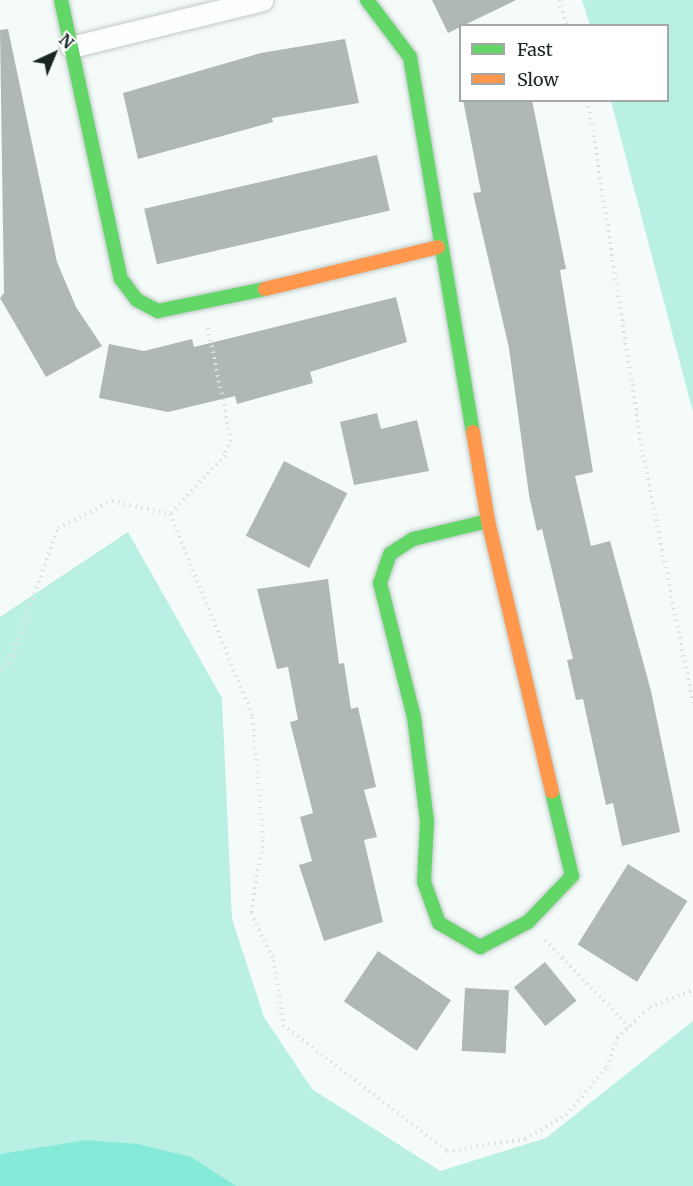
<!DOCTYPE html>
<html>
<head>
<meta charset="utf-8">
<style>
  body { margin:0 }
  #map { position:relative; width:693px; height:1186px; overflow:hidden; background:#f4fbf9; font-family:Merriweather,serif }
  div>[style] { position:absolute }
  .green>* { inset:0; background:#baefe4 }
  .water>* { inset:0; background:#86ead8 }
  .building>* { inset:0; background:#afb8b6; transform-origin:0 0 }
  .path>* { height:4px; margin-top:-2px; transform-origin:0; background:repeating-linear-gradient(90deg,#dfe1e0 0 1.5px,transparent 0 6px) }
  .roads { filter:drop-shadow(0 0 2px #c0cac7) drop-shadow(0 0 2px #c0cac7) }
  .street>* { height:21px; margin:-10.5px; padding:0 10.5px; transform-origin:10.5px; border-radius:10.5px; background:#fdfefe }
  .fast>* { height:14px; margin:-7px; padding:0 7px; transform-origin:7px; border-radius:7px; background:#63d668 }
  .slow>* { height:14px; margin:-7px; padding:0 7px; transform-origin:7px; border-radius:7px; background:#ff974d }
  span { translate:-50% -50%; white-space:nowrap; text-align:center; line-height:1.15; -webkit-text-stroke:4.5px #fff; paint-order:stroke }
  .legend { position:absolute; left:459px; top:24px; width:210px; height:78px; box-sizing:border-box; background:#fff; border:2px solid #a3a8a7; margin:0; padding:8px 10px; list-style:none; font-size:18px; color:#192623 }
  .legend li { display:flex; align-items:center; gap:12px; height:30px }
  .legend b { width:30px; border:2px solid #a3a8a7 }
  .north { position:absolute; left:24px; top:24px; width:60px; height:60px; -webkit-text-stroke:4px #fff; paint-order:stroke; rotate:44deg; font-size:16px; font-weight:700; line-height:24px; text-align:center; color:#192623 }
  .north::after { content:''; display:block; margin:auto; width:21px; height:27px; background:#192623; clip-path:polygon(50% 0,100% 100%,50% 72%,0 100%) }
</style>
</head>
<body>
<div id="map">
  <div class="green">
    <div style="clip-path:polygon(582px 0,693px 0,693px 412px,611px 101px,668px 100px,668px 26px,590px 25px)"></div>
    <div style="clip-path:polygon(128px 532px,222px 698px,232px 919px,264px 1017px,312px 1089px,440px 1171px,546px 1138px,693px 1021px,693px 1186px,236px 1186px,85px 1140px,0 1154px,0 617px)"></div>
  </div>
  <div class="water">
    <div style="clip-path:polygon(85px 1140px,138px 1144px,191px 1157px,236px 1186px,0 1186px,0 1154px)"></div>
  </div>
  <div class="building">
    <div style="clip-path:polygon(432px 0,516px 0,448px 33px)"></div>
    <div style="clip-path:polygon(8px 29px,57px 262px,76px 307px,102px 346px,46px 377px,0 298px,4px 293px,0 30px)"></div>
    <div style="clip-path:polygon(345px 39px,359px 103px,272px 118px,273px 122px,138px 159px,123px 93px,261px 53px)"></div>
    <div style="clip-path:polygon(463px 100px,532px 100px,566px 269px,560px 270px,593px 472px,575px 476px,591px 546px,610px 541px,651px 691px,680px 832px,622px 846px,613px 803px,606px 805px,583px 699px,576px 700px,567px 660px,573px 659px,542px 529px,537px 531px,529px 495px,509px 348px,473px 193px,481px 192px)"></div>
    <div style="left:377px;top:155px;width:57px;height:239px;rotate:77deg"></div>
    <div style="clip-path:polygon(396px 297px,407px 342px,310px 372px,313px 383px,237px 404px,235px 396px,168px 412px,99px 398px,109px 344px,144px 351px,192px 339px,194px 347px)"></div>
    <div style="clip-path:polygon(377px 413px,381px 429px,417px 420px,429px 471px,354px 485px,340px 422px)"></div>
    <div style="left:284px;top:461px;width:71px;height:84px;rotate:27deg"></div>
    <div style="clip-path:polygon(328px 579px,339px 664px,344px 663px,351px 709px,358px 707px,376px 787px,364px 790px,377px 837px,364px 840px,383px 922px,324px 941px,299px 865px,312px 861px,300px 817px,313px 813px,290px 722px,298px 720px,288px 667px,277px 669px,257px 589px)"></div>
    <div style="left:628px;top:864px;width:70px;height:95px;rotate:32deg"></div>
    <div style="left:378px;top:951px;width:88px;height:61px;rotate:34deg"></div>
    <div style="left:545px;top:962px;width:50px;height:40px;rotate:51deg"></div>
    <div style="left:465px;top:988px;width:44px;height:63px;rotate:3deg"></div>
  </div>
  <div class="path">
    <div style="left:559px;top:0;width:27px;rotate:73deg"></div>
    <div style="left:588px;top:100px;width:359px;rotate:81.2deg"></div>
    <div style="left:643px;top:455px;width:253px;rotate:78.6deg"></div>
    <div style="left:208px;top:328px;width:114px;rotate:78.4deg"></div>
    <div style="left:231px;top:440px;width:16px;rotate:112deg"></div>
    <div style="left:225px;top:455px;width:81px;rotate:133deg"></div>
    <div style="left:170px;top:514px;width:219px;rotate:67.8deg"></div>
    <div style="left:253px;top:717px;width:123px;rotate:85.4deg"></div>
    <div style="left:263px;top:840px;width:74px;rotate:99.3deg"></div>
    <div style="left:251px;top:913px;width:52px;rotate:63.9deg"></div>
    <div style="left:274px;top:960px;width:66px;rotate:82.1deg"></div>
    <div style="left:283px;top:1025px;width:207px;rotate:37.5deg"></div>
    <div style="left:447px;top:1151px;width:79px;rotate:-8.7deg"></div>
    <div style="left:525px;top:1139px;width:48px;rotate:-30.3deg"></div>
    <div style="left:566px;top:1115px;width:63px;rotate:-49.5deg"></div>
    <div style="left:607px;top:1067px;width:31px;rotate:-71deg"></div>
    <div style="left:617px;top:1038px;width:45px;rotate:-43.2deg"></div>
    <div style="left:650px;top:1007px;width:46px;rotate:-21.6deg"></div>
    <div style="left:0;top:672px;width:20px;rotate:-53deg"></div>
    <div style="left:12px;top:656px;width:136px;rotate:-70.2deg"></div>
    <div style="left:58px;top:528px;width:60px;rotate:-26.6deg"></div>
    <div style="left:112px;top:501px;width:59px;rotate:12.6deg"></div>
    <div style="left:545px;top:940px;width:121px;rotate:46deg"></div>
  </div>
  <div class="roads">
    <div class="street">
      <div style="left:71px;top:47px;width:197px;rotate:-13.8deg"></div>
    </div>
    <div class="fast">
      <div style="left:61px;top:0;width:285px;rotate:77.9deg"></div>
      <div style="left:121px;top:279px;width:26px;rotate:53deg"></div>
      <div style="left:137px;top:300px;width:24px;rotate:28deg"></div>
      <div style="left:158px;top:311px;width:109px;rotate:-11.6deg"></div>
      <div style="left:367px;top:0;width:71px;rotate:53deg"></div>
      <div style="left:410px;top:57px;width:380px;rotate:80.5deg"></div>
      <div style="left:488px;top:521px;width:77px;rotate:166.5deg"></div>
      <div style="left:413px;top:539px;width:27px;rotate:147deg"></div>
      <div style="left:390px;top:554px;width:31px;rotate:109deg"></div>
      <div style="left:380px;top:583px;width:138px;rotate:75.8deg"></div>
      <div style="left:414px;top:717px;width:106px;rotate:82.9deg"></div>
      <div style="left:427px;top:822px;width:60px;rotate:92.9deg"></div>
      <div style="left:424px;top:882px;width:44px;rotate:69.9deg"></div>
      <div style="left:439px;top:923px;width:48px;rotate:30.3deg"></div>
      <div style="left:480px;top:947px;width:54px;rotate:-27.5deg"></div>
      <div style="left:528px;top:922px;width:64px;rotate:-46.3deg"></div>
      <div style="left:572px;top:876px;width:86px;rotate:-103.4deg"></div>
    </div>
    <div class="slow">
      <div style="left:265px;top:289px;width:178px;rotate:-13.6deg"></div>
      <div style="left:473px;top:432px;width:90px;rotate:80.4deg"></div>
      <div style="left:488px;top:521px;width:278px;rotate:76.7deg"></div>
    </div>
  </div>
  <ul class="legend">
  <li><b style="height:8px;background:#63d668"></b>Fast</li>
  <li><b style="height:8px;background:#ff974d"></b>Slow</li>
  </ul>
  <div class="north">N</div>
</div>
</body>
</html>
